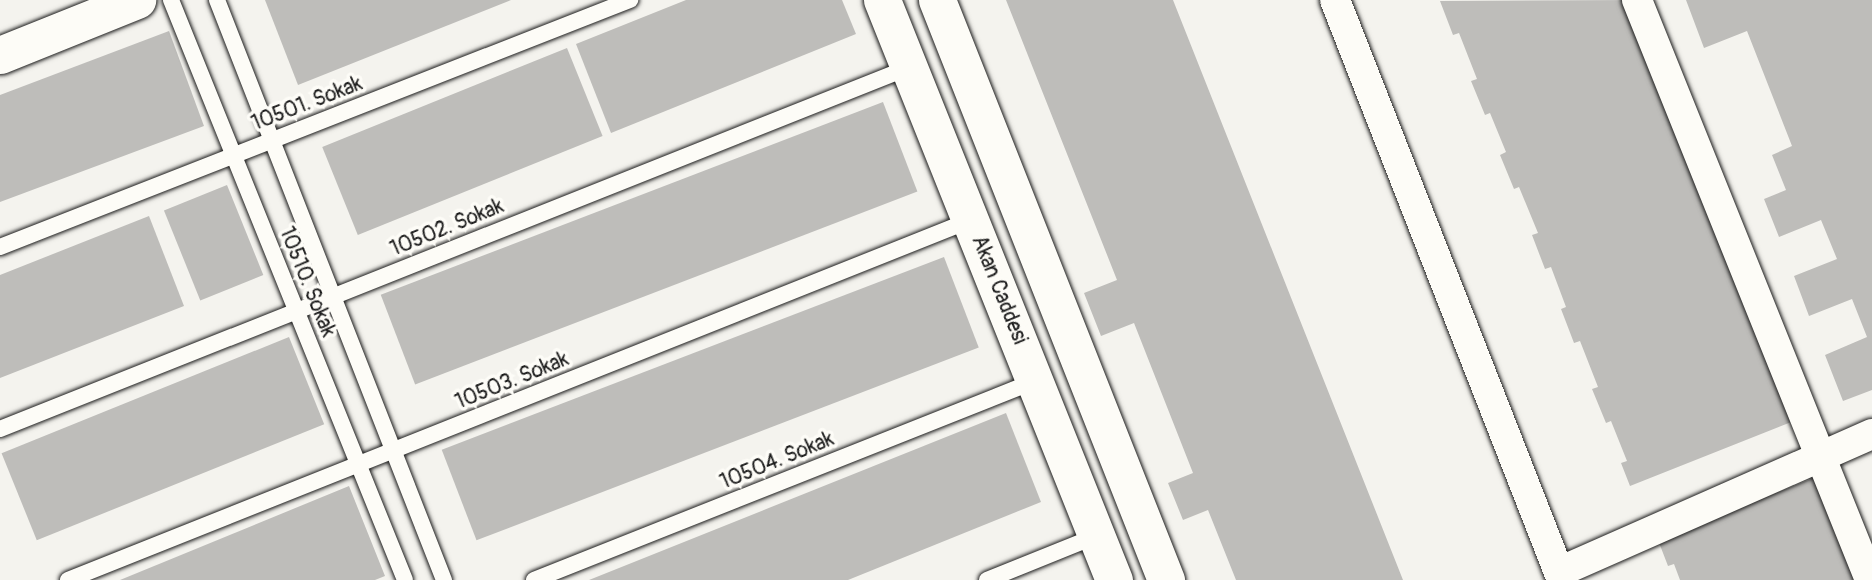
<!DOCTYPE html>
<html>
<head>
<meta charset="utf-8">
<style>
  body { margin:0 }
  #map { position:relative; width:1872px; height:580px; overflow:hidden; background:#f4f3ee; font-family:Pangolin,sans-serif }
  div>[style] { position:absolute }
  .building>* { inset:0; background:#bebdba; transform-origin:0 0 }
  .roads { filter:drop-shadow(0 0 2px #1c1c1c) drop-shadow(0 0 2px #1c1c1c) }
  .service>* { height:16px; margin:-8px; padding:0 8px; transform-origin:8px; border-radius:8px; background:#fdfcf7 }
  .minor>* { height:30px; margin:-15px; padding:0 15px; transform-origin:15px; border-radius:15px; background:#fdfcf7 }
  .tertiary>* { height:37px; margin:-18.5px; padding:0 18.5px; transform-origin:18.5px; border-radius:18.5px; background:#fdfcf7 }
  span { translate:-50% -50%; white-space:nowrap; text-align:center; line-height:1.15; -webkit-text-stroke:7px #fdfcf7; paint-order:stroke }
  .street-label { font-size:21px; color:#1c1c1c }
</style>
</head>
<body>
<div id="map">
  <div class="building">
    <div style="clip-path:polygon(265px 0,511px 0,298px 85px)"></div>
    <div style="clip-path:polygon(686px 0,842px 0,856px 34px,611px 133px,576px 44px)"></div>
    <div style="clip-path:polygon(1006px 0,1173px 0,1403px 580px,1236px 580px,1208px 510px,1183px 520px,1168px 483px,1193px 473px,1134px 323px,1101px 336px,1084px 293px,1117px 280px)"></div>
    <div style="clip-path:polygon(1634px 0,1799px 419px,1630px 486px,1621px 463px,1627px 461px,1611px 421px,1606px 423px,1592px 389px,1598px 387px,1580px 341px,1574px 343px,1561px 309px,1566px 307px,1551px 267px,1545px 269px,1532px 235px,1538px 233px,1519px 187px,1514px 189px,1500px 155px,1506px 152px,1490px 113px,1485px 115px,1471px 81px,1477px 79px,1459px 33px,1453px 35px,1440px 1px)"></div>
    <div style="clip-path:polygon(1686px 0,1872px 0,1872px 390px,1843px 401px,1825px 355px,1867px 337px,1852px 299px,1809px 316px,1794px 276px,1837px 259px,1821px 220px,1779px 237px,1764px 199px,1786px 190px,1772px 155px,1792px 146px,1747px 31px,1704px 48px)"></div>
    <div style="clip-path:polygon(169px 31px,204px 126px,0 202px,0 95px)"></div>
    <div style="left:567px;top:48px;width:95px;height:264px;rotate:68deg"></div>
    <div style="left:883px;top:102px;width:96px;height:538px;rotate:69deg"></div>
    <div style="left:227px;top:185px;width:97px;height:68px;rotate:68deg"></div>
    <div style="clip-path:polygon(149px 216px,184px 306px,0 378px,0 275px)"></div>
    <div style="left:944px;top:257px;width:97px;height:538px;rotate:69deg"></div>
    <div style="left:289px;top:337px;width:94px;height:310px;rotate:68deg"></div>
    <div style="clip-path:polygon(1006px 413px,1041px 502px,848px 580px,589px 580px)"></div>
    <div style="clip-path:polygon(1826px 473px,1868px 580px,1680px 580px,1674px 564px,1668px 566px,1658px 540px)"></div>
    <div style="clip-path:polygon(349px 486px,385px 576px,375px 580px,120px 580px)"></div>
  </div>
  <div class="roads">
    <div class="service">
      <div style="left:171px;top:0;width:625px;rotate:68.03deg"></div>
      <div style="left:217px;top:0;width:623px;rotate:68.63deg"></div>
      <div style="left:0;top:247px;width:677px;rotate:-21.41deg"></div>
      <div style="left:0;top:429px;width:979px;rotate:-21.69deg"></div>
      <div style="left:68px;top:580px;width:972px;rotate:-21.74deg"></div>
      <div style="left:534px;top:580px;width:539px;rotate:-21.66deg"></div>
      <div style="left:987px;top:580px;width:118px;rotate:-22deg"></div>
    </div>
    <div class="minor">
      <div style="left:1335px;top:0;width:623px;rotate:68.63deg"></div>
      <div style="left:1637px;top:0;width:625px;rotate:68.11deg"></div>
      <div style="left:1559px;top:572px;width:342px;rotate:-23.8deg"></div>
    </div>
    <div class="tertiary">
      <div style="left:882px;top:0;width:625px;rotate:68.2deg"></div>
      <div style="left:937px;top:0;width:624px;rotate:68.45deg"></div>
      <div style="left:0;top:55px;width:148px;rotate:-21.9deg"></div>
    </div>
  </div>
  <div class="street-label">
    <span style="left:307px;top:104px;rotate:-21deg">10501. Sokak</span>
    <span style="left:447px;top:228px;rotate:-22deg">10502. Sokak</span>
    <span style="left:307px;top:282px;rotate:68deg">10510. Sokak</span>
    <span style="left:999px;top:290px;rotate:68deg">Akan Caddesi</span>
    <span style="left:512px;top:381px;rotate:-22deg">10503. Sokak</span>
    <span style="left:777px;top:461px;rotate:-22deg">10504. Sokak</span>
  </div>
</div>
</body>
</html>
